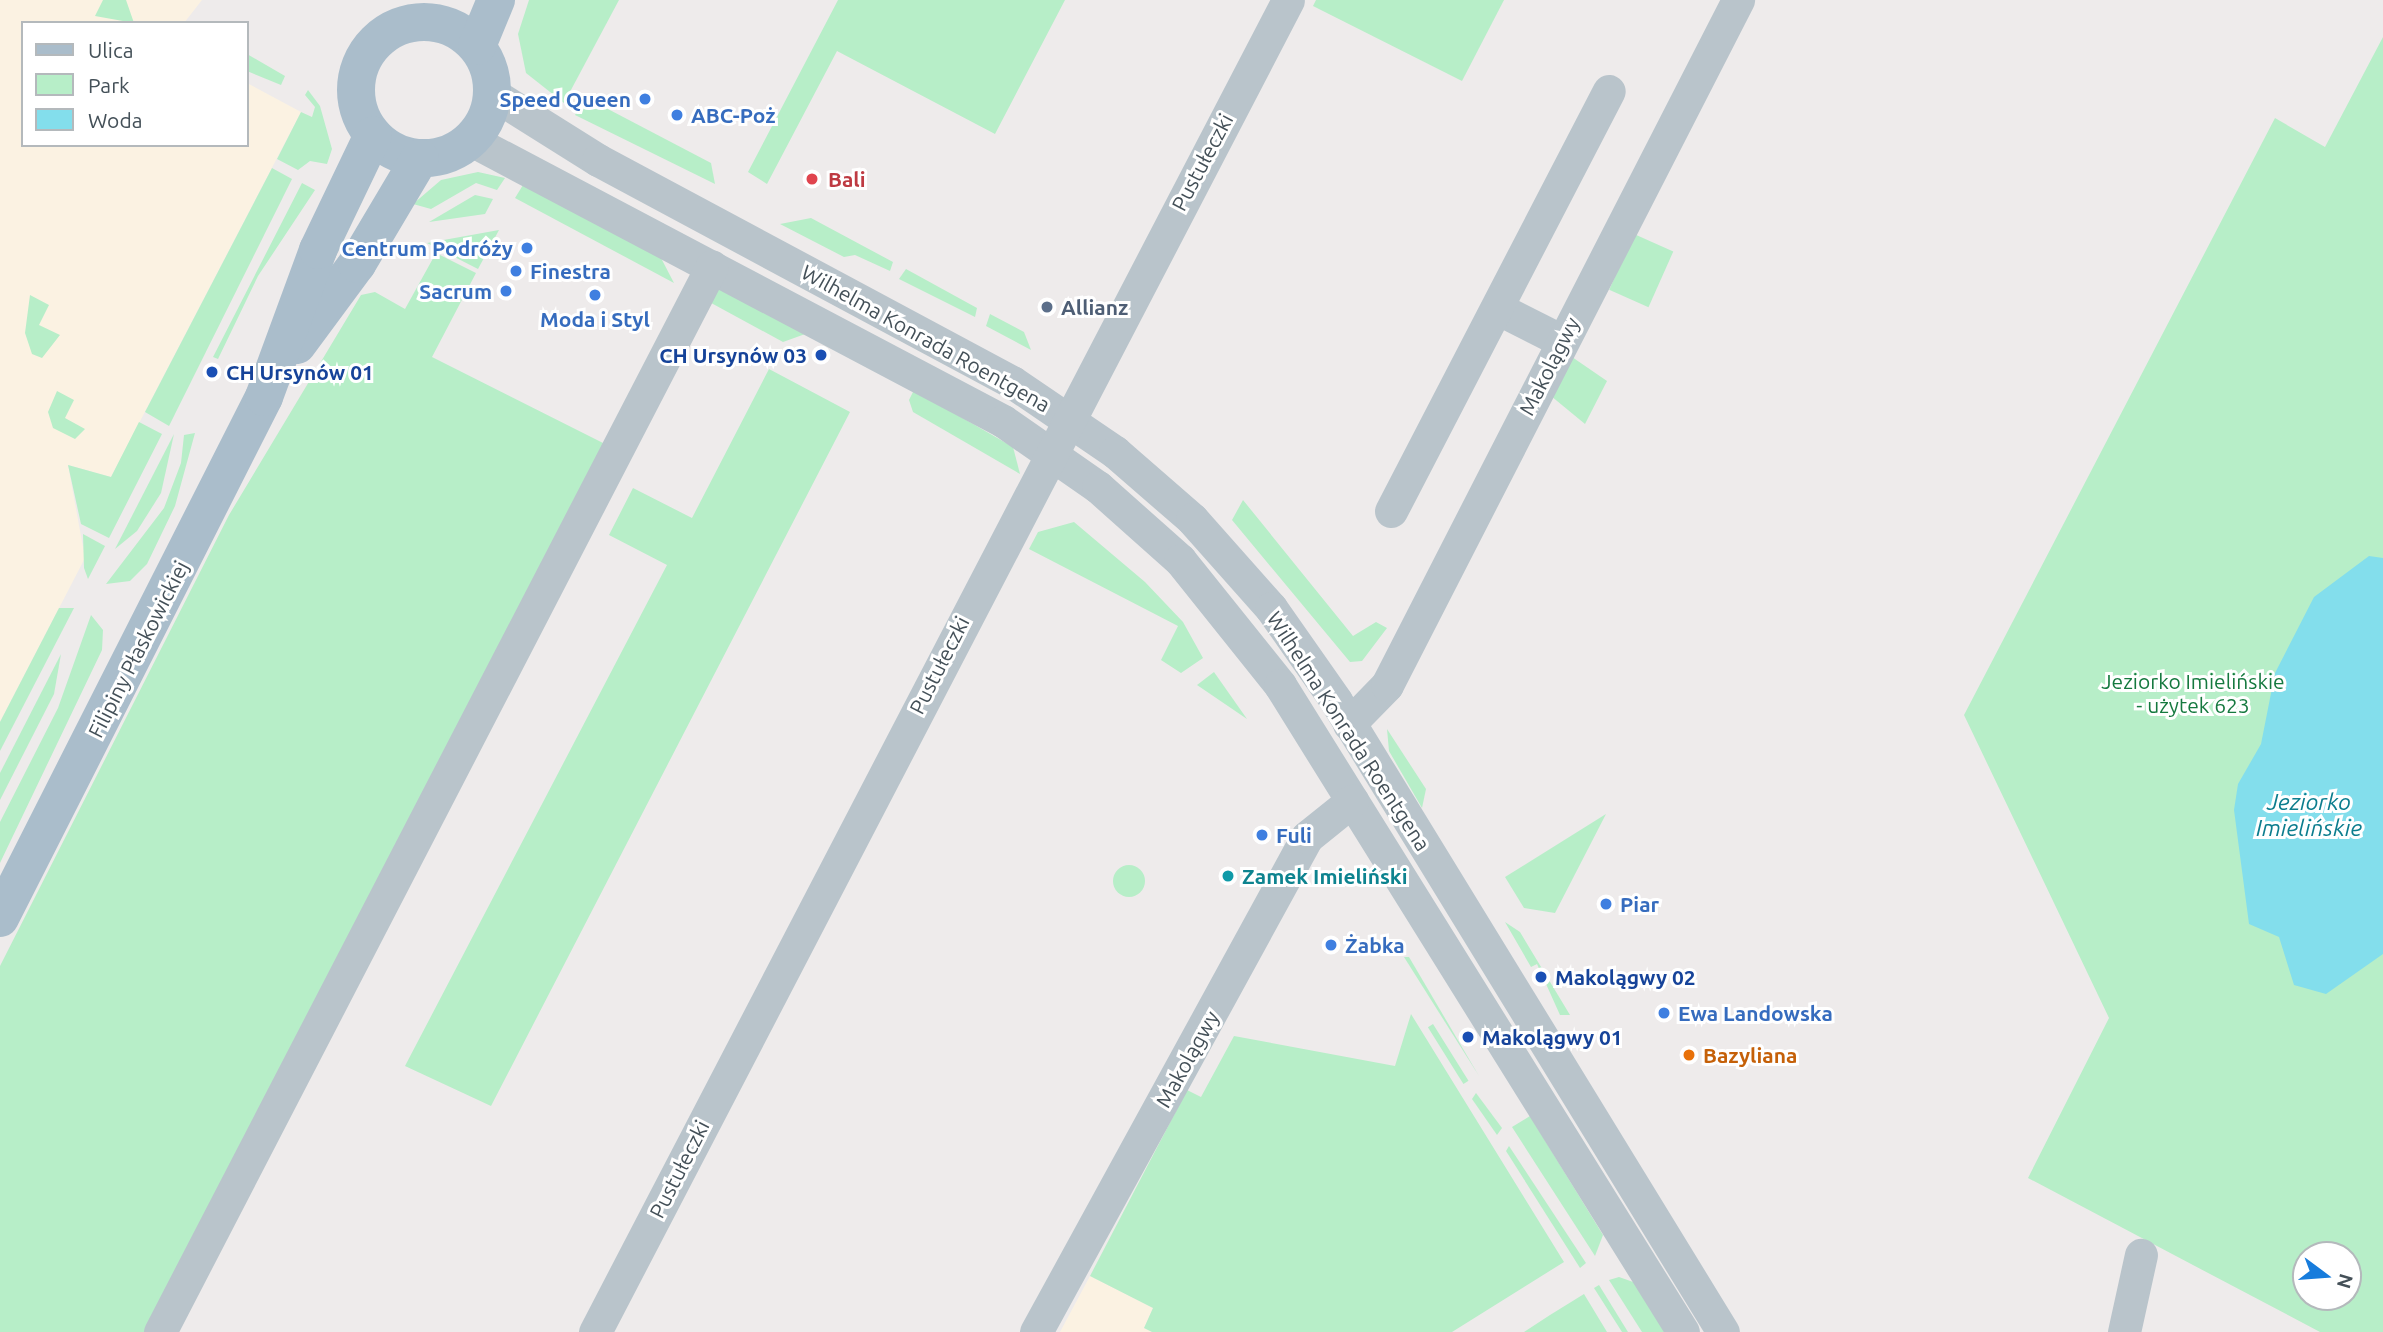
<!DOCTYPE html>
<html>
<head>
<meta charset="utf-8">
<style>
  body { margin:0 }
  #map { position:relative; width:2383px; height:1332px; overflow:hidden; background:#eeebeb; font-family:Ubuntu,sans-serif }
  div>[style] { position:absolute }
  .commercial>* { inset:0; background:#fbf2e2 }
  .green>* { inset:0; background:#b7eec8; transform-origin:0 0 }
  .round { border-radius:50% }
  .water>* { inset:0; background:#83deec }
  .minor>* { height:33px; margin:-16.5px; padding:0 16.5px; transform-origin:16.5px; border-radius:16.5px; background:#b9c4cb }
  .major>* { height:38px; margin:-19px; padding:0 19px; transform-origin:19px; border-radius:19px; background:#aabdcb }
  .major>.ring { margin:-19px; padding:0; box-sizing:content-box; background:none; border:38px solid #aabdcb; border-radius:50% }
  .dots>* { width:19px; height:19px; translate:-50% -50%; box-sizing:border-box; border:4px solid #fff; border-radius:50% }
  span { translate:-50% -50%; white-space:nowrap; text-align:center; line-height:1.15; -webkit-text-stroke:6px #fff; paint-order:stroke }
  .shop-label { font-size:21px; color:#366cbe; font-weight:700 }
  .right { translate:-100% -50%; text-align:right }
  .left { translate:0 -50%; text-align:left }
  .street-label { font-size:21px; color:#445058 }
  .health-label { font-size:21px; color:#be3a42; font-weight:700 }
  .service-label { font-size:21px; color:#4e5e75; font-weight:700 }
  .transit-label { font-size:21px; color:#164399; font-weight:700 }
  .park-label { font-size:21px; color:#15793f }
  .culture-label { font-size:21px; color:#0d838f; font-weight:700 }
  .food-label { font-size:21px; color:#c56008; font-weight:700 }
  .water-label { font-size:23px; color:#0c7d8e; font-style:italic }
  .legend { position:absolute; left:21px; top:21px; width:228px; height:126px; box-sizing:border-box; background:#fff; border:2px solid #b4b9bc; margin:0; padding:9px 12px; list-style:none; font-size:21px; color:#445058 }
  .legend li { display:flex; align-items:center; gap:14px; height:35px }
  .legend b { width:35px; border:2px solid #b4b9bc }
  .north { position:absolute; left:2292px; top:1241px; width:70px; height:70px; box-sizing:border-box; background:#fff; border:2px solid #b4b9bc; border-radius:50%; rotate:106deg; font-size:19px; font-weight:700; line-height:28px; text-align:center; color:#445058 }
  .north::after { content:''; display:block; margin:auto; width:24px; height:32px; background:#177cdc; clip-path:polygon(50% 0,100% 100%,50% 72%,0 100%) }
</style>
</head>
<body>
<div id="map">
  <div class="commercial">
    <div style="clip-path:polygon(0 0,202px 0,184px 23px,23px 23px,23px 145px,247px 145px,247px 83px,301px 112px,111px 477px,68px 465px,85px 558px,0 722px)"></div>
    <div style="clip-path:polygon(1090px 1276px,1153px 1308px,1144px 1328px,1152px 1332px,1060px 1332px)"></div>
  </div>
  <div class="green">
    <div style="clip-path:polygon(103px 0,126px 0,134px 23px,95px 16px)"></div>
    <div style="clip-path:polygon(529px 0,619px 0,564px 103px,526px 73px,518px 34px)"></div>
    <div style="clip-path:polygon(838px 0,1065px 0,995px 134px,837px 51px,767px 184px,748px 172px)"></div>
    <div style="clip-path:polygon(1316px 0,1504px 0,1462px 81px,1313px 6px)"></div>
    <div style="clip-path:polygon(evenodd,2383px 37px,2383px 1332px,2320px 1332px,2028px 1178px,2109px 1018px,1964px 715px,2275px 118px,2325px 147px,2383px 37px,2306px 1255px,2348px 1255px,2348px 1297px,2306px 1297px,2306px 1255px)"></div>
    <div style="clip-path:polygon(247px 54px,285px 76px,281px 85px,247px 71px)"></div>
    <div style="clip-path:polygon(308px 90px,320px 106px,332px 149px,327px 164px,310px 161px,298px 170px,277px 159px,301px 112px,312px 117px,315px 107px,305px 95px)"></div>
    <div style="clip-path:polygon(585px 97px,711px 163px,715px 184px,575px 115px)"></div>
    <div style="clip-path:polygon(272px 168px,292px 179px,169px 426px,145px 412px)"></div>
    <div style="clip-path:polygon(478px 172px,505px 178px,497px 190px,476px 183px,431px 209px,413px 204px,441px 180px)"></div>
    <div style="clip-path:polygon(302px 183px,315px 190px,258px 276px,218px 359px,213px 357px)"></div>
    <div style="clip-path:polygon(523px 185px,661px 258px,674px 283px,515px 198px)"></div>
    <div style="clip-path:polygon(475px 195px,493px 199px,485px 214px,429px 222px)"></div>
    <div style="clip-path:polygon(811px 218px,893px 262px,890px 271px,855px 255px,844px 257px,780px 224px)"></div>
    <div style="clip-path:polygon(499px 230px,478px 269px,427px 243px)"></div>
    <div style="left:1634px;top:234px;width:43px;height:61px;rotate:24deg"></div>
    <div style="clip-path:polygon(436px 253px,476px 273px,432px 357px,607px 445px,149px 1332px,0 1332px,0 966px,229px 515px,361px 295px,375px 292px,405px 309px)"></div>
    <div style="clip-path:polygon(906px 269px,977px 308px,975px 317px,899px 279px)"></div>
    <div style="clip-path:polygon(718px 290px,728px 290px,808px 333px,783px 342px,702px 298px)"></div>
    <div style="clip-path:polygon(30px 295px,49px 305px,39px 325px,60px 335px,42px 358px,32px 354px,25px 333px)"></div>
    <div style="clip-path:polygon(990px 314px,1024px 332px,1031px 350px,986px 326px)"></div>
    <div style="clip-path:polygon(1572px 357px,1607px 381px,1585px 424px,1551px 396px)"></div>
    <div style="clip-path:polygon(769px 369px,850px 412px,491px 1106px,405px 1066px,667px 565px,609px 535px,633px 488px,692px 518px)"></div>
    <div style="clip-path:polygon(914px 390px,1013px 447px,1020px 474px,913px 412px,909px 400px)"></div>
    <div style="clip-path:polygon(57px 391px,74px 400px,65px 418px,85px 429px,75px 439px,53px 428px,48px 412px)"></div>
    <div style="clip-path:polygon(139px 422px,162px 434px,109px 538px,81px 524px,68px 465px,111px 477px)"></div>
    <div style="clip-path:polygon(195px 433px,175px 506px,147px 564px,130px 581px,106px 584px,164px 508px,181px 463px,184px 435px)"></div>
    <div style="clip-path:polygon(174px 434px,161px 493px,137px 531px,115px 549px)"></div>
    <div style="clip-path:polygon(1243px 500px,1353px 636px,1376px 622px,1387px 628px,1362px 661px,1350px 662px,1232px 520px)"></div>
    <div style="clip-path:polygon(1074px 522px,1145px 582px,1183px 622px,1203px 658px,1181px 673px,1161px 660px,1178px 626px,1029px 549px,1038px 532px)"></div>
    <div style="clip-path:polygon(83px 534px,105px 546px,88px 579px,84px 568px)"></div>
    <div style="clip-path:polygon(59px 608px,74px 608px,0 751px,0 722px)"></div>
    <div style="clip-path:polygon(91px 615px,103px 630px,102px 650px,0 863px,0 822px,58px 708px)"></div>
    <div style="clip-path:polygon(61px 654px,54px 694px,0 800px,0 773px)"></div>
    <div style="clip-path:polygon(1214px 672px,1247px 719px,1197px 685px)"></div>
    <div style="clip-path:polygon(1387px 729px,1426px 789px,1422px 808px,1389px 751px)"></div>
    <div style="clip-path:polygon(1606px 814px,1555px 913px,1524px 908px,1505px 877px)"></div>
    <div class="round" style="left:1113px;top:865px;width:32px;height:32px"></div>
    <div style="clip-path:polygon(1505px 922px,1520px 932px,1570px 1015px,1560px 1015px,1537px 964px,1531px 967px)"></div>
    <div style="clip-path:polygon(1404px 957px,1409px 957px,1479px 1076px)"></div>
    <div style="clip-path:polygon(1411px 1014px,1564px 1262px,1452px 1332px,1152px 1332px,1144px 1328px,1153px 1308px,1090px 1276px,1187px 1090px,1201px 1097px,1234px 1036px,1395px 1066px)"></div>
    <div style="left:1433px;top:1024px;width:67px;height:6px;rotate:58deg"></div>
    <div style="clip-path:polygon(1476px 1093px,1502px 1128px,1497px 1135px,1472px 1099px)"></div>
    <div style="clip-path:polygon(1530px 1116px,1603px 1235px,1595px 1256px,1512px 1127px)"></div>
    <div style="clip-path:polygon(1509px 1146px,1586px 1263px,1580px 1268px,1506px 1151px)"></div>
    <div style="clip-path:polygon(1619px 1277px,1636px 1283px,1666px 1332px,1642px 1332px,1609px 1280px)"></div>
    <div style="clip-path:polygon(1599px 1285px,1628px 1332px,1622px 1332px,1594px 1288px)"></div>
    <div style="clip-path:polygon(1584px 1294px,1607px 1332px,1524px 1332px,1550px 1315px)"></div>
  </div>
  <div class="water">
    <div style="clip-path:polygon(2369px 556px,2383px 558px,2383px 954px,2326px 994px,2294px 985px,2279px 937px,2249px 924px,2234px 810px,2238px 784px,2261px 744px,2275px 673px,2314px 597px)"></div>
  </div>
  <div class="minor">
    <div style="left:493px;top:94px;width:124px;rotate:32.2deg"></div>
    <div style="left:598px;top:160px;width:470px;rotate:28.2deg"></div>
    <div style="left:1012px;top:382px;width:125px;rotate:34.2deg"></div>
    <div style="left:1115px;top:452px;width:102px;rotate:41deg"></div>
    <div style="left:1192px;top:519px;width:119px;rotate:48.4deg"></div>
    <div style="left:1271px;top:608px;width:113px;rotate:55deg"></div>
    <div style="left:1336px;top:701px;width:740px;rotate:58.48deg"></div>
    <div style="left:471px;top:140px;width:602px;rotate:27.84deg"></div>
    <div style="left:1003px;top:421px;width:116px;rotate:34.8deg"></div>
    <div style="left:1098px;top:487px;width:110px;rotate:41.7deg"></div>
    <div style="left:1180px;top:560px;width:160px;rotate:51.3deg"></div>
    <div style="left:1280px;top:685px;width:762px;rotate:58.08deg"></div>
    <div style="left:1497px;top:308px;width:73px;rotate:26.9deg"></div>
    <div style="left:1391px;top:511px;width:473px;rotate:-62.6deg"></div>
    <div style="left:1349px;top:724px;width:54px;rotate:-45.7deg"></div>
    <div style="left:1387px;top:685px;width:770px;rotate:-62.87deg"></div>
    <div style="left:160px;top:1332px;width:1200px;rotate:-62.62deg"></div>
    <div style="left:595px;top:1332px;width:1501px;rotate:-62.51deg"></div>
    <div style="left:1036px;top:1332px;width:564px;rotate:-61.3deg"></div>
    <div style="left:1307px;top:837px;width:58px;rotate:-38.7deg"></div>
    <div style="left:2124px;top:1332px;width:79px;rotate:-77.6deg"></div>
  </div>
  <div class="major">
    <div class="ring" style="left:356px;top:22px;width:98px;height:98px"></div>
    <div style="left:477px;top:46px;width:50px;rotate:-67.6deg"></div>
    <div style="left:297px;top:345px;width:101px;rotate:-53.5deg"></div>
    <div style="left:357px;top:264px;width:123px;rotate:-59.3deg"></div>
    <div style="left:0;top:918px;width:584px;rotate:-63.13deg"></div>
    <div style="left:264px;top:397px;width:157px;rotate:-69.8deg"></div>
    <div style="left:318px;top:250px;width:127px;rotate:-64.4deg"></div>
  </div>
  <div class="dots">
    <div style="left:645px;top:99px;background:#3f7fe0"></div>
    <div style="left:677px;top:115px;background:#3f7fe0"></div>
    <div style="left:812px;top:179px;background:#e0444e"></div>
    <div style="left:527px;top:248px;background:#3f7fe0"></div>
    <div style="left:516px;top:271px;background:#3f7fe0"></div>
    <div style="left:506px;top:291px;background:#3f7fe0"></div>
    <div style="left:595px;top:295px;background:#3f7fe0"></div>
    <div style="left:1047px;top:307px;background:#5c6f8a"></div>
    <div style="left:821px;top:355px;background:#1a4fb4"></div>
    <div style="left:212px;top:372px;background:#1a4fb4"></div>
    <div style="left:1262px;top:835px;background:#3f7fe0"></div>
    <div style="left:1228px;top:876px;background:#0f9aa8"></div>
    <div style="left:1606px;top:904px;background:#3f7fe0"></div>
    <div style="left:1331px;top:945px;background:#3f7fe0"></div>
    <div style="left:1541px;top:977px;background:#1a4fb4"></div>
    <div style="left:1664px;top:1013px;background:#3f7fe0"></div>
    <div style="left:1468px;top:1037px;background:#1a4fb4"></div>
    <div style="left:1689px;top:1055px;background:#e8710a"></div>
  </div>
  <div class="shop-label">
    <span class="right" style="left:631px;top:99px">Speed Queen</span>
    <span class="left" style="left:691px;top:115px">ABC-Poż</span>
    <span class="right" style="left:513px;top:248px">Centrum Podróży</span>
    <span class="left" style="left:530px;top:271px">Finestra</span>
    <span class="right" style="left:492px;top:291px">Sacrum</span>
    <span style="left:595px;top:319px">Moda i Styl</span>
    <span class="left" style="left:1276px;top:835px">Fuli</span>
    <span class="left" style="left:1620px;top:904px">Piar</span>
    <span class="left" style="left:1345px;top:945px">Żabka</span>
    <span class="left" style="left:1678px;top:1013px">Ewa Landowska</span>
  </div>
  <div class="street-label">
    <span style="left:1202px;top:162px;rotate:-62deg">Pustułeczki</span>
    <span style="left:926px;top:338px;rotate:29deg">Wilhelma Konrada Roentgena</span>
    <span style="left:1549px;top:366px;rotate:-63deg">Makolągwy</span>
    <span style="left:138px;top:649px;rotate:-63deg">Filipiny Płaskowickiej</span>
    <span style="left:939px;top:665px;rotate:-63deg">Pustułeczki</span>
    <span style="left:1349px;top:731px;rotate:57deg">Wilhelma Konrada Roentgena</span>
    <span style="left:1187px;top:1059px;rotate:-61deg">Makolągwy</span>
    <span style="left:679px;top:1169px;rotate:-63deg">Pustułeczki</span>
  </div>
  <div class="health-label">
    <span class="left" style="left:828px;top:179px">Bali</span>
  </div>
  <div class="service-label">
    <span class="left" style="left:1061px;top:307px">Allianz</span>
  </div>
  <div class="transit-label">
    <span class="right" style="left:807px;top:355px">CH Ursynów 03</span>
    <span class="left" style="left:226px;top:372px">CH Ursynów 01</span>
    <span class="left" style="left:1555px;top:977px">Makolągwy 02</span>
    <span class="left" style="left:1482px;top:1037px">Makolągwy 01</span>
  </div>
  <div class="park-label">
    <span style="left:2193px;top:693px">Jeziorko Imielińskie<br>- użytek 623</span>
  </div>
  <div class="culture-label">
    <span class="left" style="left:1242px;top:876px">Zamek Imieliński</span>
  </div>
  <div class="food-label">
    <span class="left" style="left:1703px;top:1055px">Bazyliana</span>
  </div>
  <div class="water-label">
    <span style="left:2309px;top:815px">Jeziorko<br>Imielińskie</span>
  </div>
  <ul class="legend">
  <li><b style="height:9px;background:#aabdcb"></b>Ulica</li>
  <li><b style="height:19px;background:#b7eec8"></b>Park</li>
  <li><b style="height:19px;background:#83deec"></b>Woda</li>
  </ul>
  <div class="north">N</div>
</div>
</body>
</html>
